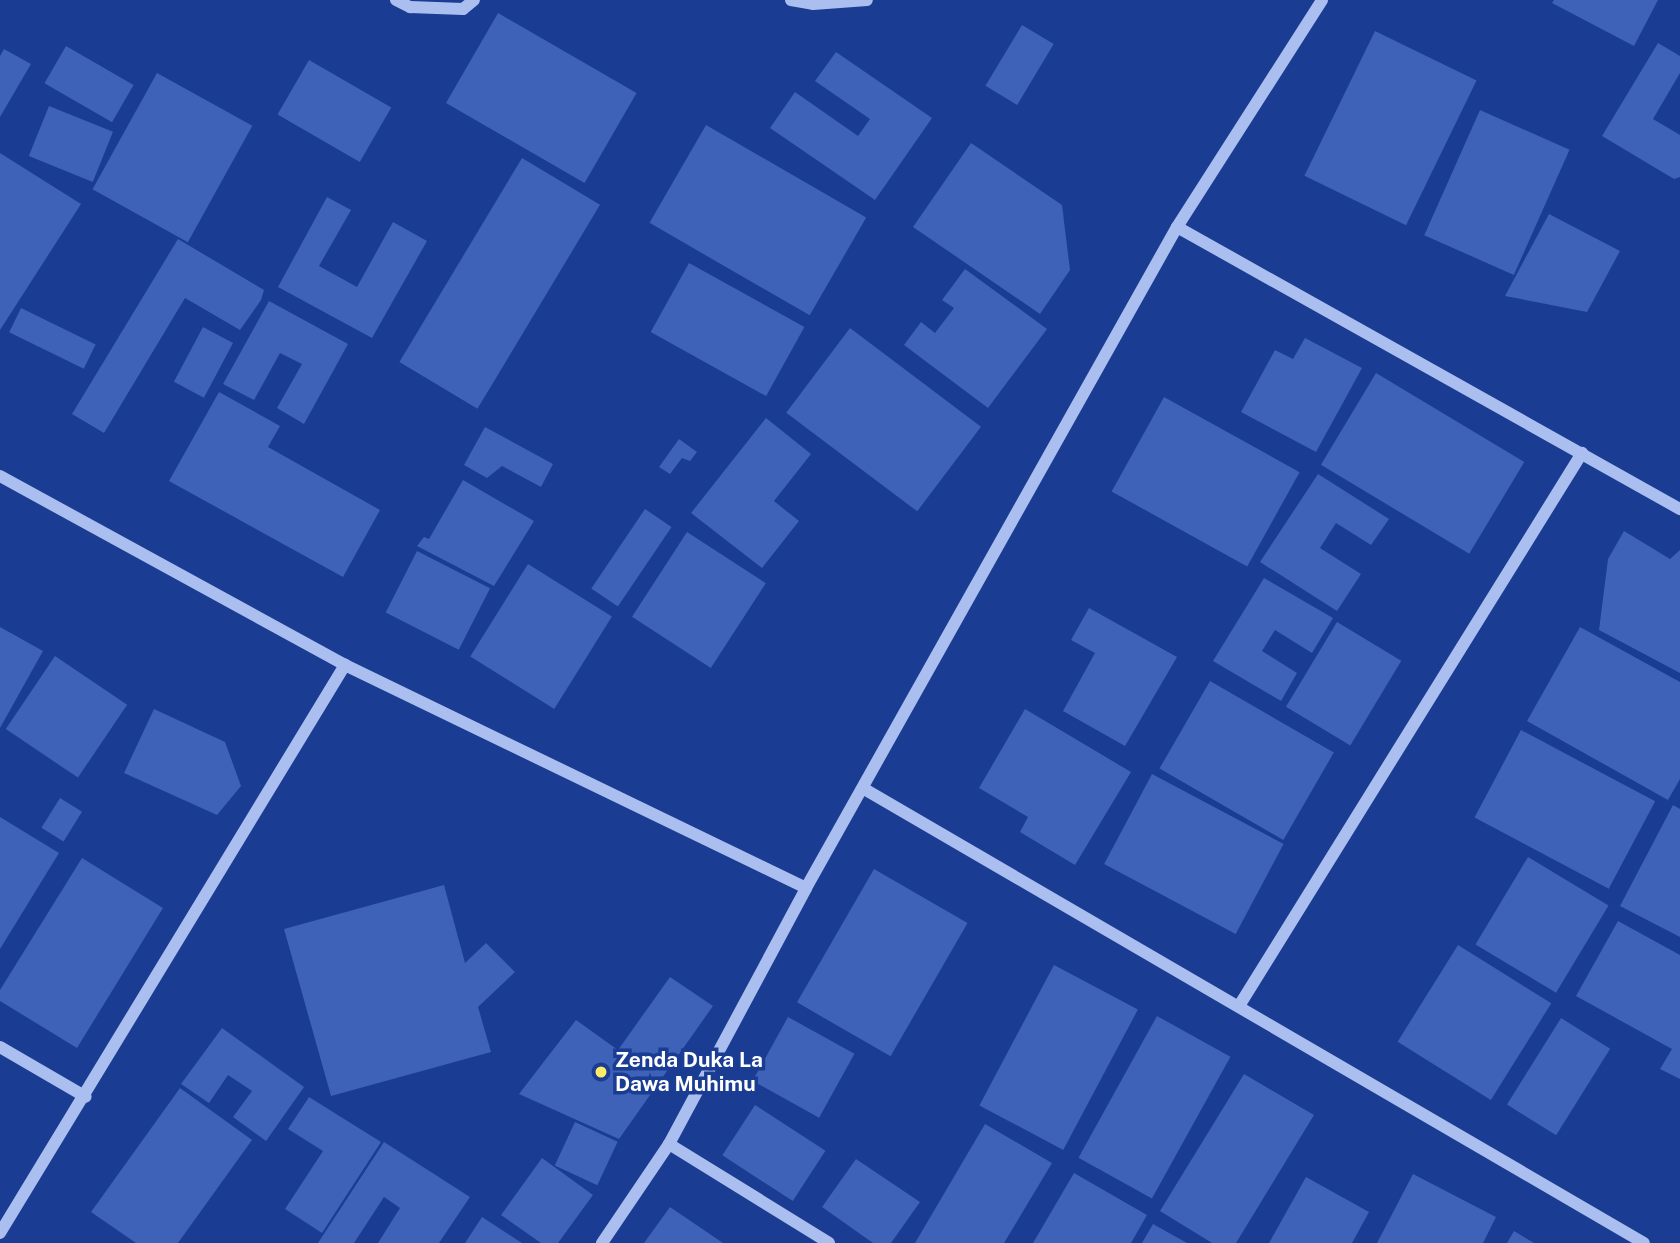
<!DOCTYPE html>
<html>
<head>
<meta charset="utf-8">
<style>
  body { margin:0 }
  #map { position:relative; width:1680px; height:1243px; overflow:hidden; background:#1a3c92; font-family:"Public Sans",sans-serif }
  div>[style] { position:absolute }
  .building>* { inset:0; background:#3e62b8; transform-origin:0 0 }
  .minor>* { height:12px; margin:-6px; padding:0 6px; transform-origin:6px; border-radius:6px; background:#aabfef }
  .dots>* { width:19px; height:19px; translate:-50% -50%; box-sizing:border-box; border:4px solid #1a3c92; border-radius:50% }
  span { translate:-50% -50%; white-space:nowrap; text-align:center; line-height:1.15; -webkit-text-stroke:7px #1a3c92; paint-order:stroke }
  .poi-label { font-size:21px; color:#fff; font-weight:700 }
  .left { translate:0 -50%; text-align:left }
</style>
</head>
<body>
<div id="map">
  <div class="building">
    <div style="clip-path:polygon(1554px 0,1658px 0,1634px 46px,1552px 3px)"></div>
    <div style="left:498px;top:13px;width:160px;height:104px;rotate:30deg"></div>
    <div style="left:1022px;top:25px;width:37px;height:71px;rotate:31deg"></div>
    <div style="left:1375px;top:31px;width:113px;height:161px;rotate:26deg"></div>
    <div style="clip-path:polygon(1658px 43px,1680px 56px,1680px 73px,1653px 119px,1680px 135px,1680px 177px,1674px 179px,1602px 136px)"></div>
    <div style="left:66px;top:46px;width:78px;height:43px;rotate:30deg"></div>
    <div style="clip-path:polygon(4px 49px,31px 64px,0 117px,0 56px)"></div>
    <div style="clip-path:polygon(836px 52px,932px 118px,875px 200px,770px 128px,795px 92px,858px 136px,870px 119px,815px 81px)"></div>
    <div style="left:309px;top:60px;width:95px;height:63px;rotate:30deg"></div>
    <div style="left:157px;top:73px;width:109px;height:133px;rotate:29deg"></div>
    <div style="left:49px;top:106px;width:69px;height:54px;rotate:22deg"></div>
    <div style="left:1480px;top:110px;width:98px;height:137px;rotate:24deg"></div>
    <div style="left:706px;top:125px;width:185px;height:113px;rotate:30deg"></div>
    <div style="clip-path:polygon(971px 143px,1062px 205px,1070px 270px,1040px 314px,913px 227px)"></div>
    <div style="clip-path:polygon(0 153px,81px 204px,0 330px)"></div>
    <div style="left:522px;top:158px;width:91px;height:238px;rotate:31deg"></div>
    <div style="clip-path:polygon(327px 197px,351px 210px,319px 266px,357px 287px,393px 222px,427px 241px,372px 338px,278px 287px)"></div>
    <div style="clip-path:polygon(1549px 214px,1620px 251px,1587px 312px,1505px 296px)"></div>
    <div style="clip-path:polygon(178px 239px,264px 290px,261px 300px,240px 330px,185px 298px,104px 433px,72px 414px)"></div>
    <div style="left:689px;top:263px;width:132px;height:79px;rotate:29deg"></div>
    <div style="clip-path:polygon(965px 269px,1047px 329px,988px 408px,904px 345px,921px 322px,935px 333px,954px 308px,942px 300px)"></div>
    <div style="clip-path:polygon(269px 301px,348px 344px,304px 424px,277px 408px,302px 364px,280px 353px,254px 400px,223px 384px)"></div>
    <div style="left:21px;top:308px;width:83px;height:27px;rotate:26deg"></div>
    <div style="left:203px;top:327px;width:34px;height:62px;rotate:28deg"></div>
    <div style="left:850px;top:328px;width:164px;height:106px;rotate:37deg"></div>
    <div style="clip-path:polygon(1305px 338px,1362px 368px,1316px 452px,1241px 412px,1275px 350px,1293px 359px)"></div>
    <div style="left:1376px;top:373px;width:173px;height:107px;rotate:31deg"></div>
    <div style="clip-path:polygon(219px 392px,280px 426px,268px 447px,380px 510px,343px 577px,169px 481px)"></div>
    <div style="left:1164px;top:397px;width:155px;height:108px;rotate:29deg"></div>
    <div style="clip-path:polygon(766px 418px,811px 454px,774px 501px,799px 521px,762px 568px,691px 513px)"></div>
    <div style="clip-path:polygon(485px 427px,553px 464px,541px 487px,502px 466px,487px 478px,464px 465px)"></div>
    <div style="clip-path:polygon(679px 439px,697px 452px,690px 461px,682px 458px,670px 474px,659px 467px)"></div>
    <div style="clip-path:polygon(1318px 474px,1389px 519px,1371px 545px,1336px 523px,1320px 548px,1361px 574px,1337px 611px,1260px 562px)"></div>
    <div style="clip-path:polygon(463px 480px,534px 521px,494px 586px,417px 546px,424px 537px,429px 539px)"></div>
    <div style="left:645px;top:509px;width:32px;height:96px;rotate:34deg"></div>
    <div style="clip-path:polygon(1624px 531px,1670px 559px,1680px 550px,1680px 673px,1599px 630px,1608px 559px)"></div>
    <div style="left:687px;top:532px;width:94px;height:101px;rotate:33deg"></div>
    <div style="left:417px;top:551px;width:82px;height:69px;rotate:27deg"></div>
    <div style="left:528px;top:564px;width:99px;height:109px;rotate:32deg"></div>
    <div style="clip-path:polygon(1264px 578px,1333px 618px,1312px 653px,1275px 630px,1262px 651px,1297px 673px,1281px 701px,1213px 661px)"></div>
    <div style="clip-path:polygon(1089px 608px,1177px 657px,1125px 746px,1063px 711px,1095px 653px,1071px 640px)"></div>
    <div style="left:1337px;top:622px;width:75px;height:99px;rotate:31deg"></div>
    <div style="clip-path:polygon(0 627px,43px 651px,0 728px)"></div>
    <div style="clip-path:polygon(1580px 627px,1680px 682px,1680px 779px,1668px 800px,1527px 721px)"></div>
    <div style="left:55px;top:656px;width:87px;height:88px;rotate:34deg"></div>
    <div style="left:1210px;top:681px;width:143px;height:101px;rotate:30deg"></div>
    <div style="clip-path:polygon(154px 709px,225px 742px,241px 786px,217px 815px,124px 773px)"></div>
    <div style="clip-path:polygon(1025px 709px,1131px 772px,1075px 865px,1020px 832px,1028px 817px,979px 788px)"></div>
    <div style="left:1521px;top:730px;width:152px;height:99px;rotate:28deg"></div>
    <div style="left:1152px;top:774px;width:149px;height:102px;rotate:28deg"></div>
    <div style="left:60px;top:798px;width:26px;height:35px;rotate:32deg"></div>
    <div style="clip-path:polygon(1673px 805px,1680px 809px,1680px 937px,1620px 906px)"></div>
    <div style="clip-path:polygon(0 817px,59px 853px,0 949px)"></div>
    <div style="left:1528px;top:857px;width:94px;height:102px;rotate:31deg"></div>
    <div style="clip-path:polygon(82px 858px,163px 908px,77px 1048px,0 1001px,0 990px)"></div>
    <div style="left:874px;top:869px;width:108px;height:154px;rotate:30deg"></div>
    <div style="clip-path:polygon(444px 885px,465px 963px,486px 943px,515px 972px,478px 1007px,491px 1052px,331px 1096px,284px 929px)"></div>
    <div style="clip-path:polygon(1618px 921px,1680px 955px,1680px 1079px,1660px 1069px,1672px 1049px,1576px 996px)"></div>
    <div style="left:1458px;top:945px;width:110px;height:114px;rotate:32deg"></div>
    <div style="left:1054px;top:965px;width:95px;height:159px;rotate:28deg"></div>
    <div style="clip-path:polygon(670px 977px,713px 1006px,619px 1139px,519px 1094px,576px 1020px,618px 1050px)"></div>
    <div style="left:1157px;top:1016px;width:84px;height:162px;rotate:29deg"></div>
    <div style="left:788px;top:1017px;width:76px;height:73px;rotate:29deg"></div>
    <div style="left:1561px;top:1018px;width:58px;height:102px;rotate:32deg"></div>
    <div style="clip-path:polygon(222px 1028px,304px 1087px,266px 1141px,233px 1117px,252px 1091px,228px 1075px,209px 1103px,181px 1084px)"></div>
    <div style="clip-path:polygon(1244px 1074px,1314px 1115px,1236px 1243px,1212px 1243px,1160px 1211px)"></div>
    <div style="clip-path:polygon(180px 1088px,252px 1140px,178px 1243px,136px 1243px,91px 1212px)"></div>
    <div style="clip-path:polygon(309px 1097px,381px 1142px,322px 1233px,285px 1209px,323px 1151px,288px 1129px)"></div>
    <div style="left:755px;top:1105px;width:84px;height:60px;rotate:33deg"></div>
    <div style="left:575px;top:1122px;width:47px;height:48px;rotate:25deg"></div>
    <div style="clip-path:polygon(985px 1124px,1052px 1163px,1004px 1243px,915px 1243px)"></div>
    <div style="clip-path:polygon(384px 1142px,470px 1197px,439px 1243px,378px 1243px,400px 1208px,384px 1197px,354px 1243px,318px 1243px)"></div>
    <div style="clip-path:polygon(542px 1158px,593px 1195px,558px 1243px,541px 1243px,501px 1215px)"></div>
    <div style="clip-path:polygon(856px 1159px,920px 1202px,891px 1243px,873px 1243px,822px 1207px)"></div>
    <div style="clip-path:polygon(1074px 1173px,1147px 1215px,1131px 1243px,1033px 1243px)"></div>
    <div style="clip-path:polygon(1413px 1174px,1496px 1217px,1483px 1243px,1377px 1243px)"></div>
    <div style="clip-path:polygon(1306px 1177px,1369px 1212px,1352px 1243px,1269px 1243px)"></div>
    <div style="clip-path:polygon(670px 1207px,723px 1243px,644px 1243px)"></div>
    <div style="clip-path:polygon(482px 1217px,522px 1243px,465px 1243px)"></div>
    <div style="clip-path:polygon(1153px 1224px,1187px 1243px,1142px 1243px)"></div>
    <div style="clip-path:polygon(1514px 1231px,1534px 1243px,1507px 1243px)"></div>
  </div>
  <div class="minor">
    <div style="left:396px;top:0;width:16px;rotate:27deg"></div>
    <div style="left:410px;top:7px;width:53px;rotate:2.2deg"></div>
    <div style="left:463px;top:9px;width:14px;rotate:-39deg"></div>
    <div style="left:791px;top:0;width:22px;rotate:10deg"></div>
    <div style="left:813px;top:4px;width:54px;rotate:-4.2deg"></div>
    <div style="left:1177px;top:227px;width:577px;rotate:29.28deg"></div>
    <div style="left:0;top:476px;width:393px;rotate:28.7deg"></div>
    <div style="left:345px;top:665px;width:512px;rotate:25.81deg"></div>
    <div style="left:866px;top:790px;width:900px;rotate:30.21deg"></div>
    <div style="left:1239px;top:1006px;width:651px;rotate:-58.19deg"></div>
    <div style="left:0;top:1047px;width:99px;rotate:30.2deg"></div>
    <div style="left:669px;top:1144px;width:188px;rotate:31.7deg"></div>
    <div style="left:0;top:1233px;width:665px;rotate:-58.73deg"></div>
    <div style="left:602px;top:1243px;width:120px;rotate:-55.9deg"></div>
    <div style="left:669px;top:1144px;width:290px;rotate:-61.8deg"></div>
    <div style="left:806px;top:888px;width:758px;rotate:-60.7deg"></div>
    <div style="left:1177px;top:227px;width:269px;rotate:-57.4deg"></div>
  </div>
  <div class="dots">
    <div style="left:601px;top:1072px;background:#ffeb68"></div>
  </div>
  <div class="poi-label">
    <span class="left" style="left:615px;top:1072px">Zenda Duka La<br>Dawa Muhimu</span>
  </div>
</div>
</body>
</html>
